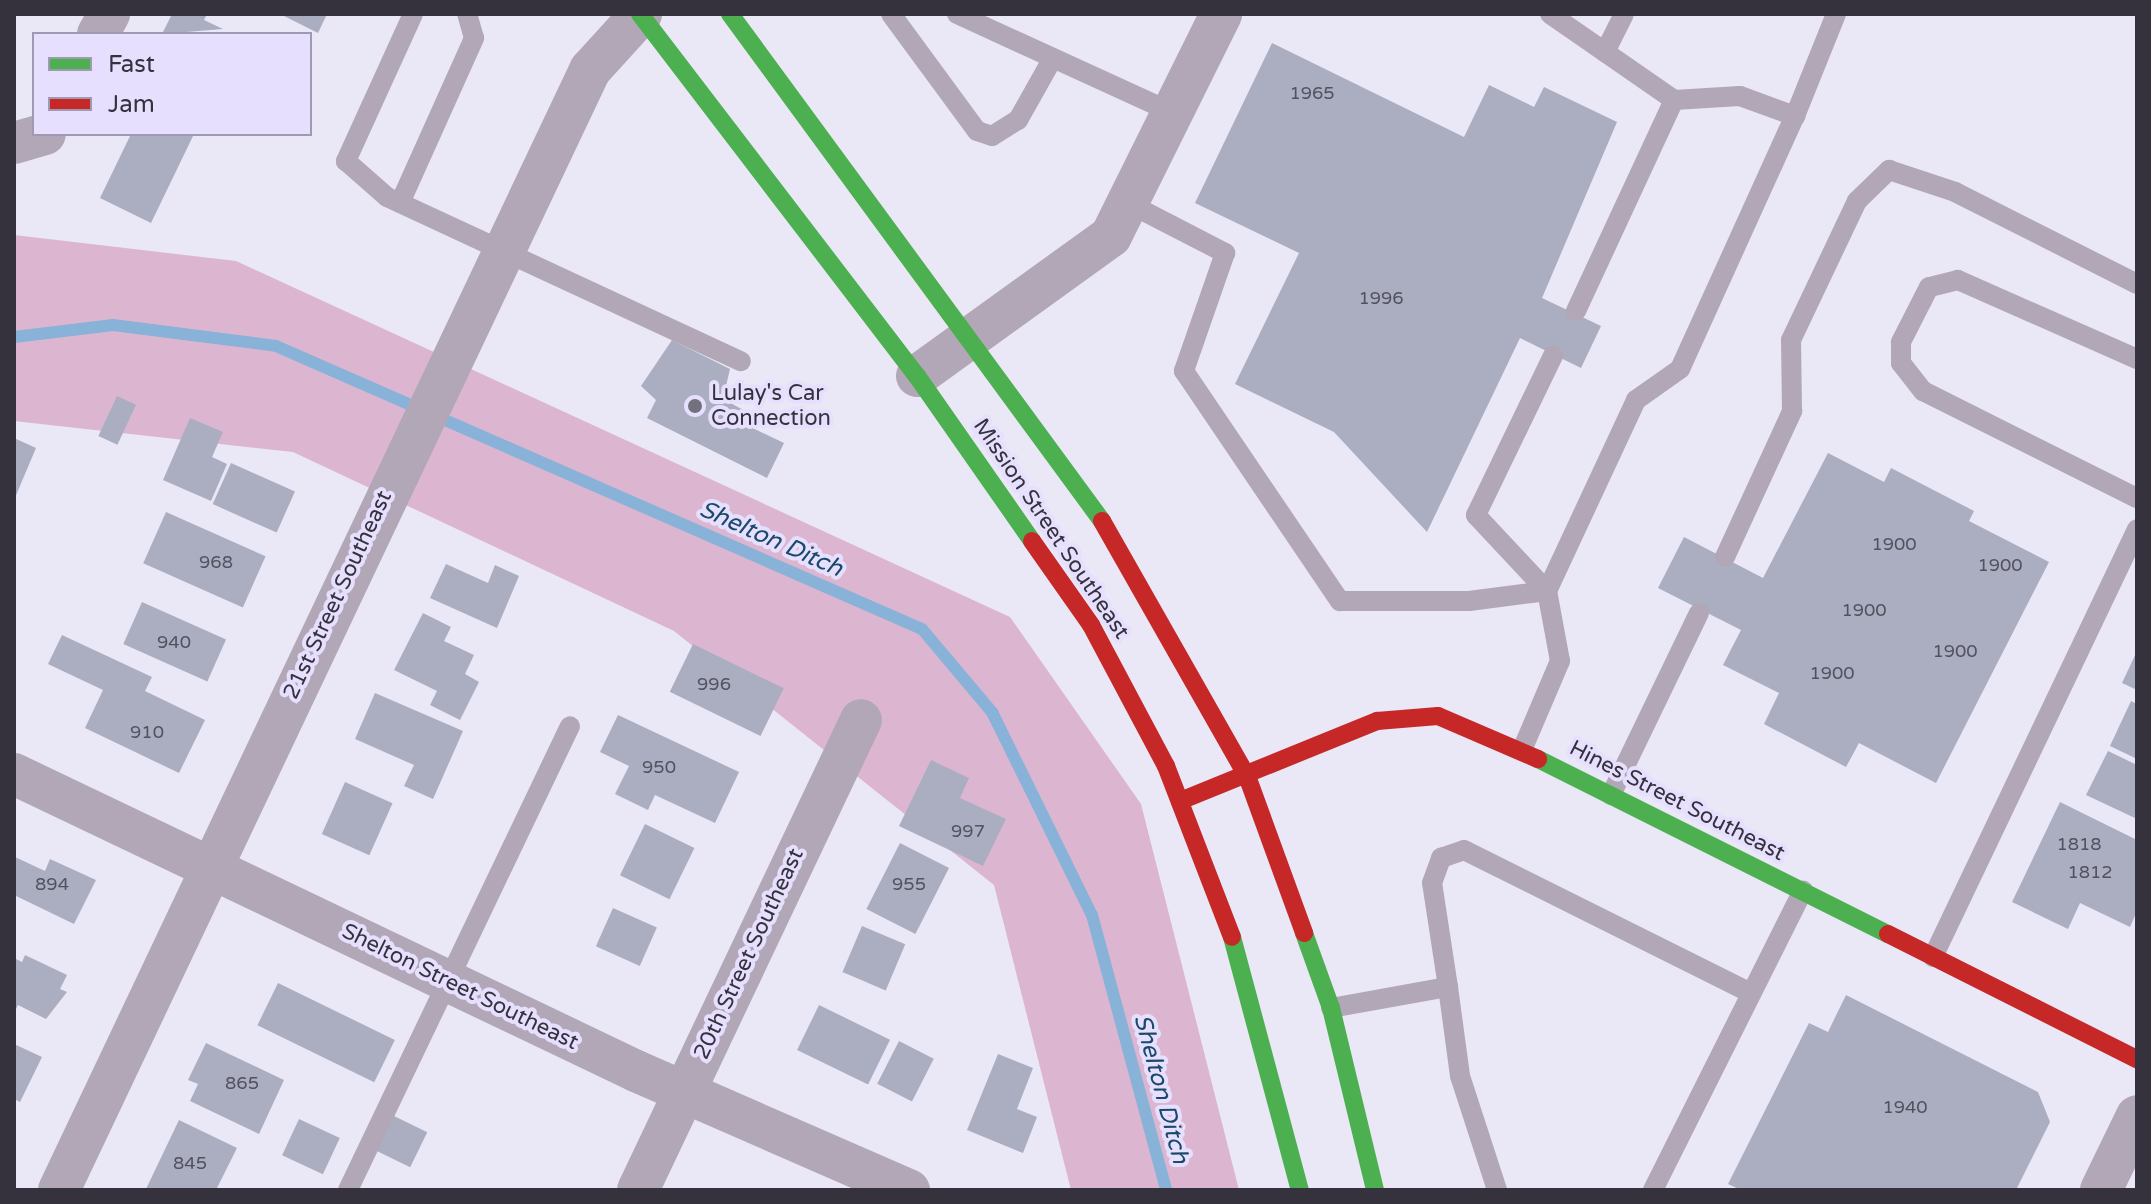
<!DOCTYPE html>
<html>
<head>
<meta charset="utf-8">
<style>
  body { margin:0 }
  #map { position:relative; width:2151px; height:1204px; overflow:hidden; background:#eae7f7; font-family:"Varela Round",sans-serif }
  div>[style] { position:absolute }
  .forest>* { inset:0; background:#dcb6d0 }
  .stream>* { height:12px; margin:-6px; padding:0 6px; transform-origin:6px; border-radius:6px; background:#89b2d8 }
  .building>* { inset:0; background:#abaec1; transform-origin:0 0 }
  .lane>* { height:20px; margin:-10px; padding:0 10px; transform-origin:10px; border-radius:10px; background:#b2a7b6 }
  .street>* { height:42px; margin:-21px; padding:0 21px; transform-origin:21px; border-radius:21px; background:#b2a7b6 }
  .fast>* { height:18px; margin:-9px; padding:0 9px; transform-origin:9px; border-radius:9px; background:#4caf50 }
  .jam>* { height:18px; margin:-9px; padding:0 9px; transform-origin:9px; border-radius:9px; background:#c62828 }
  .dots>* { width:22px; height:22px; translate:-50% -50%; box-sizing:border-box; border:4px solid #e6e0fe; border-radius:50% }
  span { translate:-50% -50%; white-space:nowrap; text-align:center; line-height:1.15; -webkit-text-stroke:8px #e6e0fe; paint-order:stroke }
  .number-label { font-size:18px; color:#52515f }
  .number-label span { -webkit-text-stroke-width:0 }
  .poi-label { font-size:22px; color:#35323e }
  .left { translate:0 -50%; text-align:left }
  .street-label { font-size:22px; color:#35323e }
  .water-label { font-size:24px; color:#1b4969; font-style:italic }
  .frame { position:absolute; inset:0; border:16px solid #35323e; pointer-events:none }
  .legend { position:absolute; left:32px; top:32px; width:280px; height:104px; box-sizing:border-box; background:#e6e0fe; border:2px solid #9f9ab1; margin:0; padding:10px 14px; list-style:none; font-size:24px; color:#35323e }
  .legend li { display:flex; align-items:center; gap:16px; height:40px }
  .legend b { width:40px; border:2px solid #9f9ab1 }
</style>
</head>
<body>
<div id="map">
  <div class="forest">
    <div style="clip-path:polygon(14px 235px,236px 261px,1010px 617px,1141px 804px,1239px 1190px,1071px 1190px,994px 885px,674px 631px,293px 452px,14px 421px)"></div>
  </div>
  <div class="stream">
    <div style="left:14px;top:337px;width:100px;rotate:-6.9deg"></div>
    <div style="left:113px;top:325px;width:164px;rotate:7.3deg"></div>
    <div style="left:276px;top:346px;width:705px;rotate:23.66deg"></div>
    <div style="left:922px;top:629px;width:109px;rotate:49.9deg"></div>
    <div style="left:992px;top:712px;width:226px;rotate:63.8deg"></div>
    <div style="left:1092px;top:915px;width:285px;rotate:74.9deg"></div>
  </div>
  <div class="building">
    <div style="clip-path:polygon(172px 14px,207px 14px,204px 20px,223px 29px,162px 34px)"></div>
    <div style="clip-path:polygon(280px 14px,327px 14px,318px 33px)"></div>
    <div style="clip-path:polygon(1272px 43px,1464px 137px,1489px 85px,1534px 107px,1544px 87px,1617px 122px,1542px 298px,1601px 326px,1581px 368px,1520px 338px,1427px 532px,1334px 432px,1235px 384px,1299px 253px,1195px 203px)"></div>
    <div style="clip-path:polygon(131px 134px,194px 134px,151px 223px,100px 198px)"></div>
    <div style="clip-path:polygon(672px 340px,730px 369px,723px 399px,749px 413px,744px 424px,784px 443px,767px 478px,647px 418px,656px 400px,641px 386px)"></div>
    <div style="left:117px;top:396px;width:21px;height:44px;rotate:25deg"></div>
    <div style="clip-path:polygon(190px 418px,223px 432px,212px 457px,227px 464px,211px 501px,163px 480px)"></div>
    <div style="clip-path:polygon(14px 438px,36px 448px,14px 500px)"></div>
    <div style="clip-path:polygon(1828px 453px,1884px 482px,1891px 468px,1974px 511px,1969px 521px,2049px 562px,1936px 783px,1859px 743px,1846px 767px,1764px 724px,1779px 693px,1723px 665px,1741px 630px,1658px 588px,1684px 537px,1763px 578px)"></div>
    <div style="left:231px;top:463px;width:70px;height:45px;rotate:24deg"></div>
    <div style="left:166px;top:512px;width:109px;height:56px;rotate:24deg"></div>
    <div style="clip-path:polygon(446px 564px,488px 583px,495px 565px,519px 576px,497px 628px,430px 598px)"></div>
    <div style="left:142px;top:602px;width:92px;height:46px;rotate:24deg"></div>
    <div style="clip-path:polygon(423px 613px,451px 627px,444px 641px,474px 655px,465px 674px,479px 682px,460px 720px,430px 705px,437px 691px,394px 670px)"></div>
    <div style="clip-path:polygon(62px 635px,152px 677px,145px 691px,205px 720px,179px 773px,85px 728px,103px 690px,48px 664px)"></div>
    <div style="left:693px;top:644px;width:101px;height:53px;rotate:26deg"></div>
    <div style="clip-path:polygon(2137px 651px,2137px 690px,2122px 683px)"></div>
    <div style="clip-path:polygon(375px 693px,463px 731px,433px 799px,404px 786px,414px 765px,355px 739px)"></div>
    <div style="clip-path:polygon(2131px 701px,2137px 704px,2137px 759px,2110px 746px)"></div>
    <div style="clip-path:polygon(618px 715px,739px 772px,715px 823px,655px 795px,648px 810px,615px 794px,629px 766px,600px 752px)"></div>
    <div style="clip-path:polygon(2108px 751px,2137px 765px,2137px 819px,2086px 795px)"></div>
    <div style="clip-path:polygon(931px 760px,969px 778px,960px 798px,1006px 819px,983px 866px,899px 826px)"></div>
    <div style="left:345px;top:782px;width:52px;height:57px;rotate:24deg"></div>
    <div style="clip-path:polygon(2060px 802px,2137px 840px,2137px 911px,2130px 927px,2080px 903px,2068px 929px,2012px 902px)"></div>
    <div style="left:645px;top:824px;width:55px;height:57px;rotate:26deg"></div>
    <div style="left:900px;top:843px;width:55px;height:74px;rotate:27deg"></div>
    <div style="clip-path:polygon(15px 857px,45px 871px,50px 859px,96px 880px,74px 924px,14px 895px)"></div>
    <div style="left:613px;top:908px;width:48px;height:42px;rotate:24deg"></div>
    <div style="left:862px;top:926px;width:47px;height:50px;rotate:23deg"></div>
    <div style="clip-path:polygon(25px 955px,67px 975px,60px 989px,67px 992px,46px 1019px,18px 1005px,14px 1013px,14px 958px,22px 962px)"></div>
    <div style="left:278px;top:983px;width:130px;height:47px;rotate:26deg"></div>
    <div style="clip-path:polygon(1846px 995px,2038px 1092px,2050px 1122px,2016px 1190px,1741px 1190px,1728px 1184px,1809px 1023px,1828px 1032px)"></div>
    <div style="left:819px;top:1005px;width:79px;height:50px;rotate:26deg"></div>
    <div style="left:899px;top:1041px;width:39px;height:48px;rotate:27deg"></div>
    <div style="clip-path:polygon(206px 1043px,284px 1080px,259px 1134px,190px 1101px,198px 1084px,188px 1080px)"></div>
    <div style="clip-path:polygon(14px 1044px,42px 1057px,20px 1102px,14px 1099px)"></div>
    <div style="clip-path:polygon(998px 1054px,1033px 1068px,1017px 1109px,1037px 1117px,1023px 1153px,967px 1130px)"></div>
    <div style="left:394px;top:1116px;width:37px;height:39px;rotate:26deg"></div>
    <div style="left:299px;top:1119px;width:45px;height:40px;rotate:25deg"></div>
    <div style="clip-path:polygon(179px 1120px,237px 1148px,216px 1190px,146px 1189px)"></div>
  </div>
  <div class="lane">
    <div style="left:413px;top:14px;width:162px;rotate:114.5deg"></div>
    <div style="left:346px;top:161px;width:55px;rotate:41.3deg"></div>
    <div style="left:387px;top:197px;width:390px;rotate:24.9deg"></div>
    <div style="left:891px;top:14px;width:145px;rotate:53.7deg"></div>
    <div style="left:977px;top:131px;width:16px;rotate:18deg"></div>
    <div style="left:992px;top:136px;width:31px;rotate:-32deg"></div>
    <div style="left:1018px;top:120px;width:71px;rotate:-60.6deg"></div>
    <div style="left:957px;top:14px;width:240px;rotate:24.6deg"></div>
    <div style="left:1550px;top:14px;width:151px;rotate:34.7deg"></div>
    <div style="left:1674px;top:100px;width:66px;rotate:-3.5deg"></div>
    <div style="left:1740px;top:96px;width:59px;rotate:20deg"></div>
    <div style="left:1795px;top:116px;width:110px;rotate:-68.1deg"></div>
    <div style="left:1605px;top:52px;width:42px;rotate:-63.4deg"></div>
    <div style="left:400px;top:203px;width:181px;rotate:-65.8deg"></div>
    <div style="left:474px;top:38px;width:25px;rotate:-106deg"></div>
    <div style="left:1132px;top:205px;width:105px;rotate:27.3deg"></div>
    <div style="left:1225px;top:253px;width:125px;rotate:109.2deg"></div>
    <div style="left:1184px;top:371px;width:278px;rotate:55.9deg"></div>
    <div style="left:1340px;top:601px;width:129px"></div>
    <div style="left:1469px;top:601px;width:79px;rotate:-7.3deg"></div>
    <div style="left:1547px;top:591px;width:211px;rotate:-65deg"></div>
    <div style="left:1636px;top:400px;width:54px;rotate:-35.2deg"></div>
    <div style="left:1680px;top:369px;width:278px;rotate:-65.6deg"></div>
    <div style="left:1576px;top:311px;width:233px;rotate:-65.1deg"></div>
    <div style="left:2137px;top:359px;width:196px;rotate:-156.2deg"></div>
    <div style="left:1958px;top:280px;width:30px;rotate:166deg"></div>
    <div style="left:1929px;top:287px;width:62px;rotate:117deg"></div>
    <div style="left:1901px;top:342px;width:21px;rotate:90deg"></div>
    <div style="left:1901px;top:363px;width:36px;rotate:52deg"></div>
    <div style="left:1923px;top:391px;width:239px;rotate:26.6deg"></div>
    <div style="left:1725px;top:557px;width:161px;rotate:-65.3deg"></div>
    <div style="left:1792px;top:411px;width:71px;rotate:-90.8deg"></div>
    <div style="left:1791px;top:340px;width:154px;rotate:-64.6deg"></div>
    <div style="left:1857px;top:201px;width:45px;rotate:-44.1deg"></div>
    <div style="left:1889px;top:170px;width:70px;rotate:18.4deg"></div>
    <div style="left:1955px;top:192px;width:204px;rotate:26.8deg"></div>
    <div style="left:1522px;top:750px;width:97px;rotate:-66.9deg"></div>
    <div style="left:1560px;top:661px;width:71px;rotate:-100.5deg"></div>
    <div style="left:1547px;top:591px;width:104px;rotate:-133.1deg"></div>
    <div style="left:1476px;top:515px;width:177px;rotate:-64.2deg"></div>
    <div style="left:1611px;top:795px;width:202px;rotate:-64.2deg"></div>
    <div style="left:1933px;top:957px;width:474px;rotate:-64.5deg"></div>
    <div style="left:1448px;top:987px;width:105px;rotate:-98.7deg"></div>
    <div style="left:1432px;top:883px;width:27px;rotate:-70deg"></div>
    <div style="left:1441px;top:858px;width:24px;rotate:-19deg"></div>
    <div style="left:1464px;top:850px;width:321px;rotate:26.5deg"></div>
    <div style="left:1331px;top:1008px;width:119px;rotate:-10.2deg"></div>
    <div style="left:1448px;top:987px;width:90px;rotate:82.3deg"></div>
    <div style="left:1460px;top:1076px;width:120px;rotate:72deg"></div>
    <div style="left:348px;top:1190px;width:514px;rotate:-64.43deg"></div>
    <div style="left:1653px;top:1190px;width:335px;rotate:-63.4deg"></div>
  </div>
  <div class="street">
    <div style="left:98px;top:34px;width:23px;rotate:-61deg"></div>
    <div style="left:14px;top:143px;width:32px;rotate:-16deg"></div>
    <div style="left:917px;top:376px;width:239px;rotate:-35.8deg"></div>
    <div style="left:1111px;top:236px;width:248px;rotate:-63.6deg"></div>
    <div style="left:14px;top:774px;width:689px;rotate:25.52deg"></div>
    <div style="left:636px;top:1071px;width:298px;rotate:23.6deg"></div>
    <div style="left:59px;top:1190px;width:1240px;rotate:-64.63deg"></div>
    <div style="left:590px;top:70px;width:76px;rotate:-47.7deg"></div>
    <div style="left:638px;top:1190px;width:520px;rotate:-64.62deg"></div>
    <div style="left:2101px;top:1190px;width:82px;rotate:-64.1deg"></div>
  </div>
  <div class="fast">
    <div style="left:640px;top:14px;width:456px;rotate:52.6deg"></div>
    <div style="left:917px;top:376px;width:201px;rotate:55.1deg"></div>
    <div style="left:730px;top:14px;width:629px;rotate:53.73deg"></div>
    <div style="left:1538px;top:759px;width:391px;rotate:26.6deg"></div>
    <div style="left:1304px;top:933px;width:80px;rotate:70.2deg"></div>
    <div style="left:1331px;top:1008px;width:187px;rotate:76.4deg"></div>
    <div style="left:1232px;top:937px;width:262px;rotate:75deg"></div>
  </div>
  <div class="jam">
    <div style="left:1102px;top:521px;width:293px;rotate:60.4deg"></div>
    <div style="left:1247px;top:776px;width:167px;rotate:70deg"></div>
    <div style="left:1032px;top:541px;width:103px;rotate:54.9deg"></div>
    <div style="left:1091px;top:625px;width:160px;rotate:62deg"></div>
    <div style="left:1166px;top:766px;width:183px;rotate:68.9deg"></div>
    <div style="left:1180px;top:801px;width:213px;rotate:-22.1deg"></div>
    <div style="left:1377px;top:721px;width:61px;rotate:-4.7deg"></div>
    <div style="left:1438px;top:716px;width:109px;rotate:23.3deg"></div>
    <div style="left:1888px;top:934px;width:279px;rotate:26.7deg"></div>
  </div>
  <div class="dots">
    <div style="left:695px;top:406px;background:#74717f"></div>
  </div>
  <div class="number-label">
    <span style="left:1312px;top:93px">1965</span>
    <span style="left:1381px;top:298px">1996</span>
    <span style="left:1894px;top:544px">1900</span>
    <span style="left:216px;top:562px">968</span>
    <span style="left:2000px;top:565px">1900</span>
    <span style="left:1864px;top:610px">1900</span>
    <span style="left:174px;top:642px">940</span>
    <span style="left:1955px;top:651px">1900</span>
    <span style="left:1832px;top:673px">1900</span>
    <span style="left:714px;top:684px">996</span>
    <span style="left:147px;top:732px">910</span>
    <span style="left:659px;top:767px">950</span>
    <span style="left:968px;top:831px">997</span>
    <span style="left:2079px;top:844px">1818</span>
    <span style="left:2090px;top:872px">1812</span>
    <span style="left:52px;top:884px">894</span>
    <span style="left:909px;top:884px">955</span>
    <span style="left:242px;top:1083px">865</span>
    <span style="left:1905px;top:1107px">1940</span>
    <span style="left:190px;top:1163px">845</span>
  </div>
  <div class="poi-label">
    <span class="left" style="left:711px;top:406px">Lulay's Car<br>Connection</span>
  </div>
  <div class="street-label">
    <span style="left:1051px;top:529px;rotate:56deg">Mission Street Southeast</span>
    <span style="left:338px;top:595px;rotate:-65deg">21st Street Southeast</span>
    <span style="left:1677px;top:801px;rotate:27deg">Hines Street Southeast</span>
    <span style="left:749px;top:954px;rotate:-65deg">20th Street Southeast</span>
    <span style="left:460px;top:987px;rotate:26deg">Shelton Street Southeast</span>
  </div>
  <div class="water-label">
    <span style="left:771px;top:539px;rotate:24deg">Shelton Ditch</span>
    <span style="left:1161px;top:1089px;rotate:75deg">Shelton Ditch</span>
  </div>
  <div class="frame"></div>
  <ul class="legend">
  <li><b style="height:10px;background:#4caf50"></b>Fast</li>
  <li><b style="height:10px;background:#c62828"></b>Jam</li>
  </ul>
</div>
</body>
</html>
